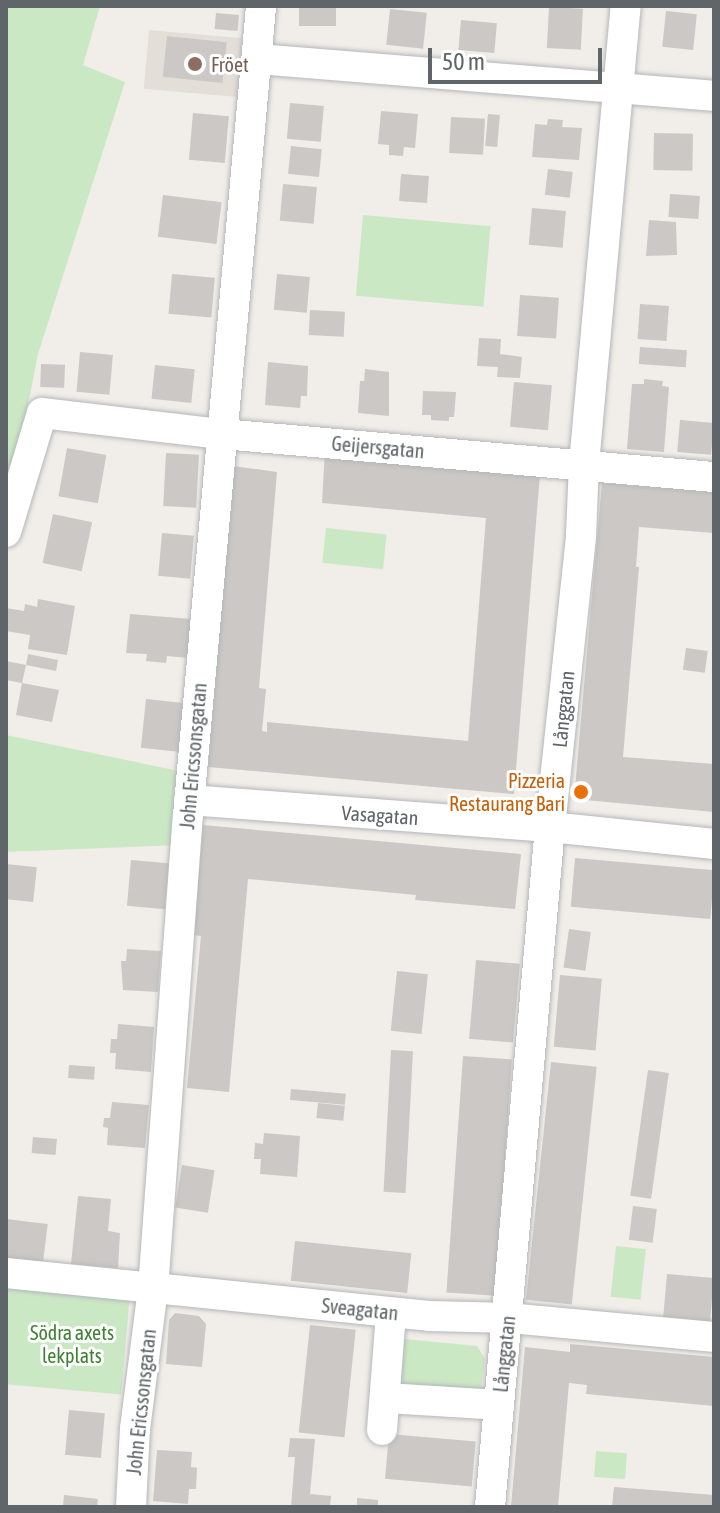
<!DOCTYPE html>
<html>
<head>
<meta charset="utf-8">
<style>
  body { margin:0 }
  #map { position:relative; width:720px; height:1513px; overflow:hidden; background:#f1ede8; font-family:"Asap Condensed",sans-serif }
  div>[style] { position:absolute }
  .education>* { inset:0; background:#e4ded9; transform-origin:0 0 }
  .green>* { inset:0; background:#cbe8c4; transform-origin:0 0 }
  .building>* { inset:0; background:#ccc8c5; transform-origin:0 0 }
  .roads { filter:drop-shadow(0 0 2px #b3b7ba) drop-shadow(0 0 2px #b3b7ba) }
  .minor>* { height:30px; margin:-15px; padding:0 15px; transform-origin:15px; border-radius:15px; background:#fff }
  .dots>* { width:22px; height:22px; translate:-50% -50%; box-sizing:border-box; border:4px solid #fff; border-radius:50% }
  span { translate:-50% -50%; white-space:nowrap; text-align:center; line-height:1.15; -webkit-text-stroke:6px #fff; paint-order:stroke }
  .education-label { font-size:20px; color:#785e54 }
  .left { translate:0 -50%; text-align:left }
  .street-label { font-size:20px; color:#5f6568 }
  .food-label { font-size:20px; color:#c56008 }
  .right { translate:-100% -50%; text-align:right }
  .park-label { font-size:20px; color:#3f8233 }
  .frame { position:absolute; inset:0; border:8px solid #5f6568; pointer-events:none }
  .scale { position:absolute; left:428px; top:48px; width:174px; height:36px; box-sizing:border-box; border:4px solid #5f6568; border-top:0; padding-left:10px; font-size:24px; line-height:28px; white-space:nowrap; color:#5f6568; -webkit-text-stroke:6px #fff; paint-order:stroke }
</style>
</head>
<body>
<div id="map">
  <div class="education">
    <div style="left:149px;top:30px;width:97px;height:59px;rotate:5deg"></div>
  </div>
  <div class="green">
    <div style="clip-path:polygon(6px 6px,100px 6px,83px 65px,125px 82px,38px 354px,6px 517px)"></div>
    <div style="left:363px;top:215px;width:128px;height:81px;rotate:5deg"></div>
    <div style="left:326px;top:528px;width:61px;height:35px;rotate:6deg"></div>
    <div style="clip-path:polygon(6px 735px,179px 771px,178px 845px,6px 852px)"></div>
    <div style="left:616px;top:1246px;width:30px;height:51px;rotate:6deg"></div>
    <div style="left:6px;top:1288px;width:124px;height:96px;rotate:5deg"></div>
    <div style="clip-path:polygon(394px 1338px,477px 1346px,485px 1359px,480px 1398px,390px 1392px)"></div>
    <div style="left:596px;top:1451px;width:31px;height:26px;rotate:4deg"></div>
  </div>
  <div class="building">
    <div style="left:299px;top:6px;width:37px;height:20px"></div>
    <div style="left:549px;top:7px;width:34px;height:41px;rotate:3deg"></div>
    <div style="left:390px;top:9px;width:37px;height:36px;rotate:6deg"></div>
    <div style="left:666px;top:11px;width:31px;height:36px;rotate:6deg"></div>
    <div style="left:216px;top:13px;width:23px;height:16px;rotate:5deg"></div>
    <div style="left:461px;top:20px;width:36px;height:30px;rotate:5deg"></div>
    <div style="left:167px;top:36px;width:60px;height:41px;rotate:6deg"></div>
    <div style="left:290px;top:103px;width:34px;height:36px;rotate:5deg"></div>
    <div style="clip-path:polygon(381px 111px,418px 114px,415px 148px,404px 147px,403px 156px,389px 155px,389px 145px,378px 144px)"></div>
    <div style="left:193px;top:113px;width:36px;height:47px;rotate:5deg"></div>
    <div style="left:488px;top:114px;width:12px;height:32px;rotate:5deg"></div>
    <div style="left:451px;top:117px;width:34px;height:36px;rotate:3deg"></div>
    <div style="clip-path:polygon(548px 119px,563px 120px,562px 127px,582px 128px,579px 160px,532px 157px,535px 124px,547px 125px)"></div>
    <div style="left:654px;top:133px;width:39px;height:37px;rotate:1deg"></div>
    <div style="left:291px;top:146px;width:31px;height:28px;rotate:6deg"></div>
    <div style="left:548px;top:169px;width:25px;height:26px;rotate:7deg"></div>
    <div style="left:401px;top:174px;width:28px;height:27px;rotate:4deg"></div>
    <div style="left:283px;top:184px;width:34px;height:37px;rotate:5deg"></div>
    <div style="left:670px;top:194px;width:30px;height:23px;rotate:4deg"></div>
    <div style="left:163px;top:195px;width:59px;height:42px;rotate:7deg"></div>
    <div style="left:532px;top:208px;width:34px;height:37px;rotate:5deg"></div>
    <div style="clip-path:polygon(649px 220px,676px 222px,677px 255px,646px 256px)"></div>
    <div style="left:172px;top:274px;width:43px;height:40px;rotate:5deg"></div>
    <div style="left:277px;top:274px;width:33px;height:36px;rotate:5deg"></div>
    <div style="left:520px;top:295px;width:39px;height:41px;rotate:4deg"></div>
    <div style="left:640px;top:304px;width:29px;height:35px;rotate:4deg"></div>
    <div style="left:310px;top:310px;width:35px;height:25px;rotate:3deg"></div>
    <div style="clip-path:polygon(479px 338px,501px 339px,500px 354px,522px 357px,520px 378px,497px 377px,498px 367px,477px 366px)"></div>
    <div style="left:640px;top:347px;width:47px;height:17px;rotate:4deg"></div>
    <div style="left:80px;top:352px;width:33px;height:40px;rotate:5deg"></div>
    <div style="clip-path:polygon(268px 362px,308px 366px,307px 396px,301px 396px,300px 408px,265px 405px)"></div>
    <div style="left:41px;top:364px;width:24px;height:23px;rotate:2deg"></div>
    <div style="left:155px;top:365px;width:40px;height:34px;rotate:6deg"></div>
    <div style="clip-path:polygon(365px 369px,389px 372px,389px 416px,358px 413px,360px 381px,364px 381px)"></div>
    <div style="clip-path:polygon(644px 379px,663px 381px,662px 386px,669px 387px,664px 452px,627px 449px,632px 384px,644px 384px)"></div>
    <div style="left:514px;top:382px;width:38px;height:45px;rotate:5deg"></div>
    <div style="clip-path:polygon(423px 391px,456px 392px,454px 417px,449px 417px,449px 421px,431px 420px,431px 415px,422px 415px)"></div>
    <div style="left:680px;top:420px;width:34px;height:32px;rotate:5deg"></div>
    <div style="left:67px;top:448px;width:40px;height:49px;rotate:10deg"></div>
    <div style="clip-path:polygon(325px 449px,540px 474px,514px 794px,208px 767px,233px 466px,277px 472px,259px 688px,266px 689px,262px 731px,267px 732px,267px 722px,468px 741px,486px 518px,322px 503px)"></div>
    <div style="left:166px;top:453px;width:33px;height:53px;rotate:3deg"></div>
    <div style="clip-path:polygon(602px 483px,714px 491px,714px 533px,639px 527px,636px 567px,639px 567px,623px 757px,714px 764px,714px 812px,574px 799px)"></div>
    <div style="left:53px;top:514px;width:40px;height:50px;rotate:12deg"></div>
    <div style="left:162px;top:533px;width:32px;height:43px;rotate:5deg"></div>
    <div style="clip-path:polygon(38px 599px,75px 606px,67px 655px,28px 649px,30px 635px,6px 631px,6px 608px,24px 611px,25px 604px,37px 607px)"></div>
    <div style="clip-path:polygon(130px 614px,191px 619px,188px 658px,167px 656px,166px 663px,146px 661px,147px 654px,126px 653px)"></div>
    <div style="left:686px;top:648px;width:22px;height:22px;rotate:8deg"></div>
    <div style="clip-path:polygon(28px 654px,58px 660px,56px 671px,26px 665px,22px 683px,59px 690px,52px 722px,16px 715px,22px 683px,6px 680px,6px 661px,26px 665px)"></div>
    <div style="left:146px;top:699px;width:40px;height:49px;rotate:6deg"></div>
    <div style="clip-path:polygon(203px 825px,521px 854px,515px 909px,415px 900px,416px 895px,248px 879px,229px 1092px,187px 1088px,201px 936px,193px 935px)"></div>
    <div style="left:575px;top:858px;width:140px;height:49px;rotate:5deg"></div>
    <div style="left:131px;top:860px;width:38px;height:46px;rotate:5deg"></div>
    <div style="left:6px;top:864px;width:31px;height:35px;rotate:6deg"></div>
    <div style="left:569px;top:929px;width:22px;height:39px;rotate:8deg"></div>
    <div style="clip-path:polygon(127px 949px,161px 951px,158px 992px,123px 990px,121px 961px,126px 961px)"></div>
    <div style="left:476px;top:960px;width:44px;height:79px;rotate:5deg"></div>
    <div style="left:397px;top:971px;width:31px;height:60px;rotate:6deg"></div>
    <div style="left:560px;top:975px;width:42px;height:72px;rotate:5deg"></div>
    <div style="clip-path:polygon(118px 1024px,154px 1027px,151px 1072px,115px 1069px,116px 1053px,110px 1053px,111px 1039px,117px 1039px)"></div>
    <div style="left:391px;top:1050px;width:22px;height:142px;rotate:3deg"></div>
    <div style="left:463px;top:1056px;width:49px;height:237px;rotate:4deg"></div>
    <div style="left:551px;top:1062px;width:46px;height:239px;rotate:6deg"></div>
    <div style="left:69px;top:1065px;width:26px;height:13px;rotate:4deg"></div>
    <div style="left:648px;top:1070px;width:21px;height:127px;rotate:8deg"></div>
    <div style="left:291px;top:1089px;width:55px;height:11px;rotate:5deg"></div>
    <div style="clip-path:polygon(112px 1102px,149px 1105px,145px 1148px,107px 1145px,108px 1128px,103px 1127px,104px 1118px,110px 1118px)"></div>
    <div style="left:318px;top:1103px;width:27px;height:15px;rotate:6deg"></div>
    <div style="clip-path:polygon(264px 1133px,300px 1136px,297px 1177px,260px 1174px,261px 1159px,254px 1159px,255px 1143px,263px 1144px)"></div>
    <div style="left:33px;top:1137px;width:24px;height:16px;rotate:5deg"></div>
    <div style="left:182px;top:1165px;width:33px;height:43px;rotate:9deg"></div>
    <div style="clip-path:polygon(78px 1196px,111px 1199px,108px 1231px,120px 1233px,118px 1268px,71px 1264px)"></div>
    <div style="left:633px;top:1206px;width:24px;height:34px;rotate:7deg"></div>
    <div style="left:6px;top:1219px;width:42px;height:38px;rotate:7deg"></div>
    <div style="left:295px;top:1241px;width:117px;height:40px;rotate:6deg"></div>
    <div style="left:667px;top:1274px;width:47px;height:43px;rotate:5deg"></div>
    <div style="clip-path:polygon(175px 1313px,199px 1316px,206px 1324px,202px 1367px,166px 1364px,169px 1320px)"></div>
    <div style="left:310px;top:1325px;width:46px;height:108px;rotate:6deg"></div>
    <div style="clip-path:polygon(570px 1344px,714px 1357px,714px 1406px,586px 1394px,587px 1385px,569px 1383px,558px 1507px,511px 1507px,525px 1347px,570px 1352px)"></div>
    <div style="left:69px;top:1410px;width:36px;height:45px;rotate:5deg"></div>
    <div style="left:389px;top:1434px;width:87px;height:45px;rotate:5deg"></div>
    <div style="clip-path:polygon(290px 1438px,315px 1439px,310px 1494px,331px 1496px,330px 1507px,291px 1507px,295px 1457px,288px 1457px)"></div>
    <div style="clip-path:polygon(157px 1450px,192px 1452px,191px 1467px,197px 1468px,196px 1489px,189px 1489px,188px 1504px,153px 1501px)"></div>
    <div style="clip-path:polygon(614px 1487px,714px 1495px,714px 1507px,612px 1507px)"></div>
    <div style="clip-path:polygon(64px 1495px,98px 1499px,97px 1507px,63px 1507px)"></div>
    <div style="clip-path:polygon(357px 1498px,378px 1500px,378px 1507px,357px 1507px)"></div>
  </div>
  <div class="roads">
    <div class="minor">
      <div style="left:257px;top:59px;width:458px;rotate:4.6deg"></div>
      <div style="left:6px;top:532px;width:124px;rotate:-73.2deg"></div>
      <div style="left:42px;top:413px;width:181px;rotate:6.7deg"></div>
      <div style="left:222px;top:434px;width:494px;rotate:5deg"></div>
      <div style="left:189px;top:800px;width:362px;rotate:4.3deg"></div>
      <div style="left:550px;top:827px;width:165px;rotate:5.9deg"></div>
      <div style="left:6px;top:1273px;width:425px;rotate:5.8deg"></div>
      <div style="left:429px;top:1316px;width:80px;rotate:1.4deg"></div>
      <div style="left:509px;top:1318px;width:206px;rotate:5.3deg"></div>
      <div style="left:385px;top:1398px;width:114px;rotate:3.5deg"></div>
      <div style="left:382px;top:1430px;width:117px;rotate:-85.6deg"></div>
      <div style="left:131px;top:1507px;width:78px;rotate:-87.1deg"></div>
      <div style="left:135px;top:1429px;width:141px;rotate:-82.7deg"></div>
      <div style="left:153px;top:1289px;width:475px;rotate:-85.8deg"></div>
      <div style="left:188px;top:815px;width:812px;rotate:-84.84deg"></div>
      <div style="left:490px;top:1507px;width:683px;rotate:-84.96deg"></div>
      <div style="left:550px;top:827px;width:294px;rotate:-83.9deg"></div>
      <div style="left:581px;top:535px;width:71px;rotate:-87.6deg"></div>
      <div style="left:584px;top:464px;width:460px;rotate:-84.8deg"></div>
    </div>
  </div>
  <div class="dots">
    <div style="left:195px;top:64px;background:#8d6e63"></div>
    <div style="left:581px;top:792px;background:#e8710a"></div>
  </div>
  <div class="education-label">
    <span class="left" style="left:211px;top:64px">Fröet</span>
  </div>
  <div class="street-label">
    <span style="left:378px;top:447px;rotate:5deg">Geijersgatan</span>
    <span style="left:563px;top:709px;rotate:-84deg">Långgatan</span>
    <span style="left:193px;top:756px;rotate:-85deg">John Ericssonsgatan</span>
    <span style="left:380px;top:815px;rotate:4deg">Vasagatan</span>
    <span style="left:360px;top:1309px;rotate:6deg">Sveagatan</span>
    <span style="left:504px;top:1354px;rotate:-84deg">Långgatan</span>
    <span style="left:141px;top:1402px;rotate:-84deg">John Ericssonsgatan</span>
  </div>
  <div class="food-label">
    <span class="right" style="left:565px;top:792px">Pizzeria<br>Restaurang Bari</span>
  </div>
  <div class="park-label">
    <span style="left:72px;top:1344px">Södra axets<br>lekplats</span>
  </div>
  <div class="frame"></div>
  <div class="scale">50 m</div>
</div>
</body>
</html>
